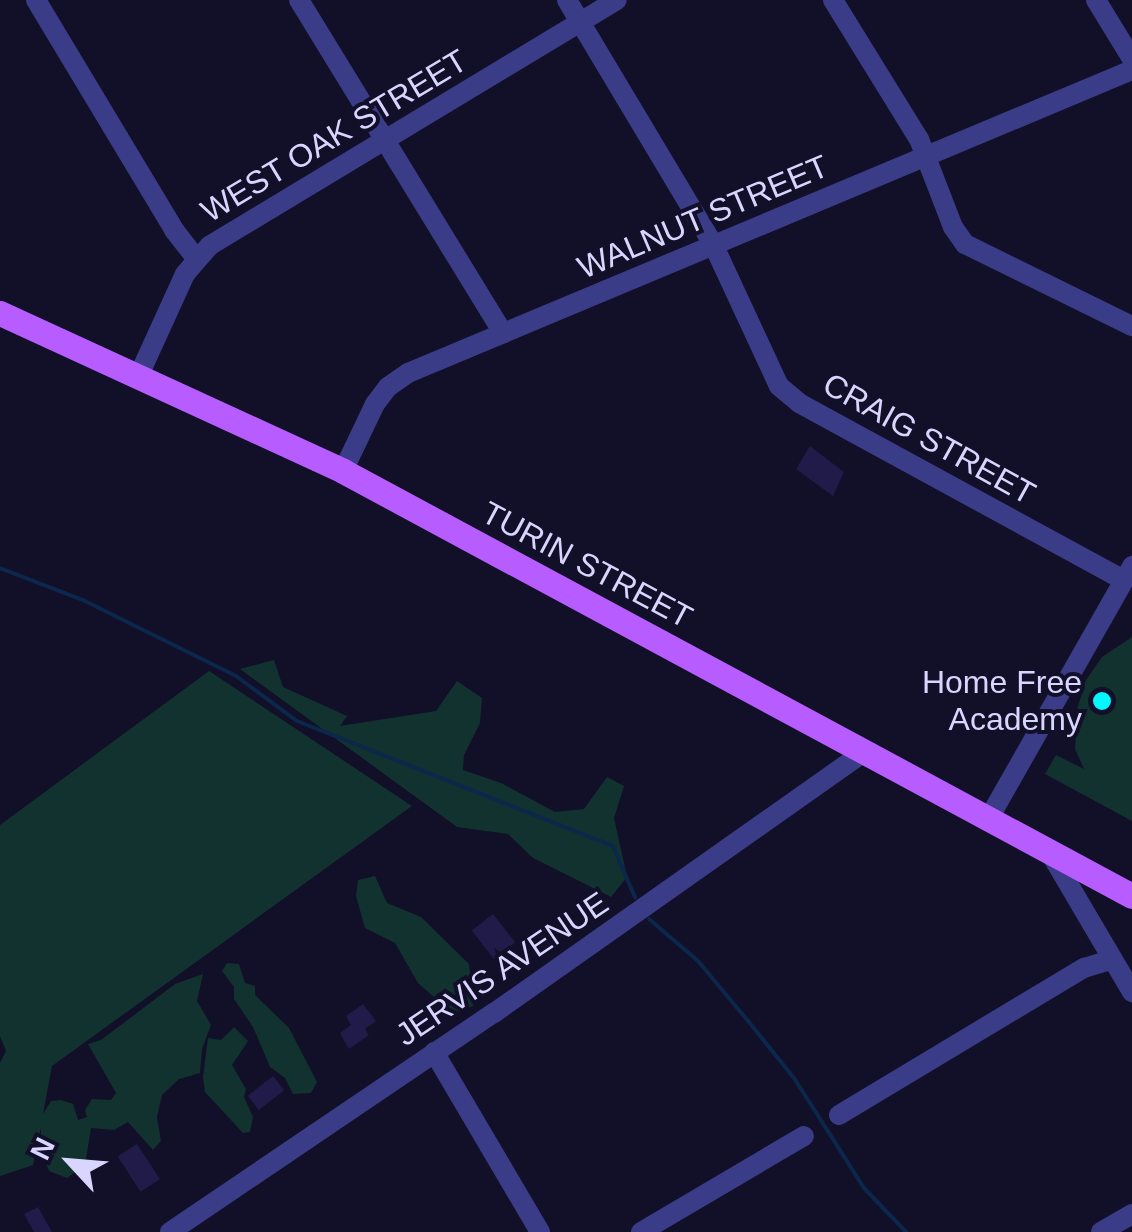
<!DOCTYPE html>
<html>
<head>
<meta charset="utf-8">
<style>
  body { margin:0 }
  #map { position:relative; width:1132px; height:1232px; overflow:hidden; background:#120f28; font-family:Arial,sans-serif }
  div>[style] { position:absolute }
  .green>* { inset:0; background:#12322f }
  .stream>* { height:4px; margin:-2px; padding:0 2px; transform-origin:2px; border-radius:2px; background:#0b274b }
  .building>* { inset:0; background:#211b49; transform-origin:0 0 }
  .minor>* { height:20px; margin:-10px; padding:0 10px; transform-origin:10px; border-radius:10px; background:#3a3c88 }
  .major>* { height:25px; margin:-12.5px; padding:0 12.5px; transform-origin:12.5px; border-radius:12.5px; background:#b75dff }
  .dots>* { width:28px; height:28px; translate:-50% -50%; box-sizing:border-box; border:5px solid #120f28; border-radius:50% }
  span { translate:-50% -50%; white-space:nowrap; text-align:center; line-height:1.15; -webkit-text-stroke:8px #120f28; paint-order:stroke }
  .street-label { font-size:32px; color:#d8d6ff }
  .poi-label { font-size:32px; color:#d8d6ff }
  .right { translate:-100% -50%; text-align:right }
  .north { position:absolute; left:20px; top:1112px; width:100px; height:100px; -webkit-text-stroke:8px #120f28; paint-order:stroke; rotate:296deg; font-size:28px; font-weight:700; line-height:40px; text-align:center; color:#d8d6ff }
  .north::after { content:''; display:block; margin:auto; width:35px; height:45px; background:#d8d6ff; clip-path:polygon(50% 0,100% 100%,50% 72%,0 100%) }
</style>
</head>
<body>
<div id="map">
  <div class="green">
    <div style="clip-path:polygon(1132px 637px,1132px 821px,1045px 774px,1056px 755px,1084px 769px,1075px 749px,1078px 706px,1086px 680px,1102px 657px)"></div>
    <div style="clip-path:polygon(274px 660px,283px 687px,347px 716px,340px 726px,436px 711px,457px 681px,482px 698px,480px 723px,464px 755px,463px 770px,501px 783px,555px 812px,584px 809px,607px 777px,624px 786px,614px 818px,627px 877px,611px 897px,533px 858px,508px 834px,457px 827px,240px 669px)"></div>
    <div style="clip-path:polygon(209px 671px,412px 806px,52px 1066px,43px 1114px,51px 1101px,61px 1100px,73px 1104px,78px 1120px,87px 1117px,85px 1110px,92px 1099px,111px 1100px,116px 1093px,88px 1044px,101px 1040px,175px 984px,203px 974px,197px 1001px,211px 1025px,202px 1049px,200px 1073px,179px 1079px,162px 1095px,157px 1117px,161px 1141px,153px 1150px,128px 1122px,114px 1130px,91px 1128px,85px 1165px,67px 1178px,49px 1171px,44px 1158px,50px 1147px,41px 1139px,41px 1127px,33px 1165px,0 1176px,0 1063px,6px 1051px,0 1036px,0 825px)"></div>
    <div style="clip-path:polygon(375px 876px,387px 903px,421px 917px,469px 964px,474px 1005px,455px 1016px,418px 983px,395px 943px,365px 928px,356px 896px,358px 880px)"></div>
    <div style="clip-path:polygon(227px 963px,239px 964px,245px 983px,255px 986px,255px 995px,289px 1028px,317px 1082px,311px 1093px,293px 1094px,285px 1078px,270px 1067px,253px 1027px,234px 999px,234px 987px,222px 971px)"></div>
    <div style="clip-path:polygon(234px 1027px,248px 1041px,232px 1065px,246px 1089px,244px 1097px,253px 1117px,250px 1132px,243px 1133px,205px 1092px,203px 1077px,208px 1038px,221px 1040px)"></div>
  </div>
  <div class="stream">
    <div style="left:0;top:568px;width:89px;rotate:21.1deg"></div>
    <div style="left:83px;top:600px;width:171px;rotate:26.4deg"></div>
    <div style="left:236px;top:676px;width:76px;rotate:36.4deg"></div>
    <div style="left:297px;top:721px;width:340px;rotate:21.6deg"></div>
    <div style="left:613px;top:846px;width:56px;rotate:66.7deg"></div>
    <div style="left:649px;top:919px;width:65px;rotate:40.6deg"></div>
    <div style="left:698px;top:961px;width:86px;rotate:50.2deg"></div>
    <div style="left:753px;top:1027px;width:65px;rotate:51.2deg"></div>
    <div style="left:794px;top:1078px;width:130px;rotate:57.5deg"></div>
    <div style="left:864px;top:1188px;width:61px;rotate:46.3deg"></div>
  </div>
  <div class="building">
    <div style="clip-path:polygon(810px 446px,844px 472px,833px 496px,796px 469px)"></div>
    <div style="left:493px;top:914px;width:36px;height:27px;rotate:52deg"></div>
    <div style="clip-path:polygon(363px 1004px,376px 1021px,365px 1029px,369px 1035px,349px 1049px,340px 1033px,351px 1025px,346px 1016px)"></div>
    <div style="left:273px;top:1076px;width:18px;height:32px;rotate:52deg"></div>
    <div style="left:137px;top:1144px;width:42px;height:23px;rotate:57deg"></div>
    <div style="clip-path:polygon(38px 1207px,52px 1232px,34px 1232px,24px 1214px)"></div>
  </div>
  <div class="minor">
    <div style="left:36px;top:0;width:268px;rotate:59deg"></div>
    <div style="left:174px;top:230px;width:36px;rotate:52deg"></div>
    <div style="left:299px;top:0;width:391px;rotate:58.5deg"></div>
    <div style="left:567px;top:0;width:287px;rotate:59.1deg"></div>
    <div style="left:714px;top:246px;width:154px;rotate:65.1deg"></div>
    <div style="left:779px;top:386px;width:26px;rotate:40deg"></div>
    <div style="left:799px;top:403px;width:370px;rotate:28.6deg"></div>
    <div style="left:833px;top:0;width:163px;rotate:58.3deg"></div>
    <div style="left:919px;top:139px;width:94px;rotate:68.9deg"></div>
    <div style="left:953px;top:227px;width:21px;rotate:55deg"></div>
    <div style="left:965px;top:244px;width:186px;rotate:26.2deg"></div>
    <div style="left:1096px;top:0;width:69px;rotate:58.6deg"></div>
    <div style="left:139px;top:375px;width:111px;rotate:-65.5deg"></div>
    <div style="left:185px;top:274px;width:37px;rotate:-49deg"></div>
    <div style="left:209px;top:246px;width:476px;rotate:-31.1deg"></div>
    <div style="left:343px;top:471px;width:74px;rotate:-64.5deg"></div>
    <div style="left:375px;top:404px;width:21px;rotate:-53deg"></div>
    <div style="left:388px;top:387px;width:24px;rotate:-35deg"></div>
    <div style="left:408px;top:373px;width:785px;rotate:-22.71deg"></div>
    <div style="left:989px;top:818px;width:290px;rotate:-60.4deg"></div>
    <div style="left:1049px;top:851px;width:164px;rotate:59.5deg"></div>
    <div style="left:434px;top:1052px;width:209px;rotate:59.5deg"></div>
    <div style="left:839px;top:1115px;width:286px;rotate:-31deg"></div>
    <div style="left:1084px;top:968px;width:30px;rotate:-17deg"></div>
    <div style="left:170px;top:1232px;width:391px;rotate:-34.1deg"></div>
    <div style="left:494px;top:1013px;width:455px;rotate:-35.2deg"></div>
    <div style="left:641px;top:1232px;width:189px;rotate:-30.5deg"></div>
    <div style="left:1101px;top:1232px;width:36px;rotate:-30deg"></div>
  </div>
  <div class="major">
    <div style="left:0;top:313px;width:378px;rotate:24.7deg"></div>
    <div style="left:343px;top:471px;width:896px;rotate:28.31deg"></div>
  </div>
  <div class="dots">
    <div style="left:1102px;top:701px;background:#02f8ff"></div>
  </div>
  <div class="street-label">
    <span style="left:334px;top:136px;rotate:-31deg">WEST OAK STREET</span>
    <span style="left:703px;top:217px;rotate:-23deg">WALNUT STREET</span>
    <span style="left:929px;top:439px;rotate:29deg">CRAIG STREET</span>
    <span style="left:587px;top:565px;rotate:28deg">TURIN STREET</span>
    <span style="left:502px;top:969px;rotate:-34deg">JERVIS AVENUE</span>
  </div>
  <div class="poi-label">
    <span class="right" style="left:1082px;top:701px">Home Free<br>Academy</span>
  </div>
  <div class="north">N</div>
</div>
</body>
</html>
